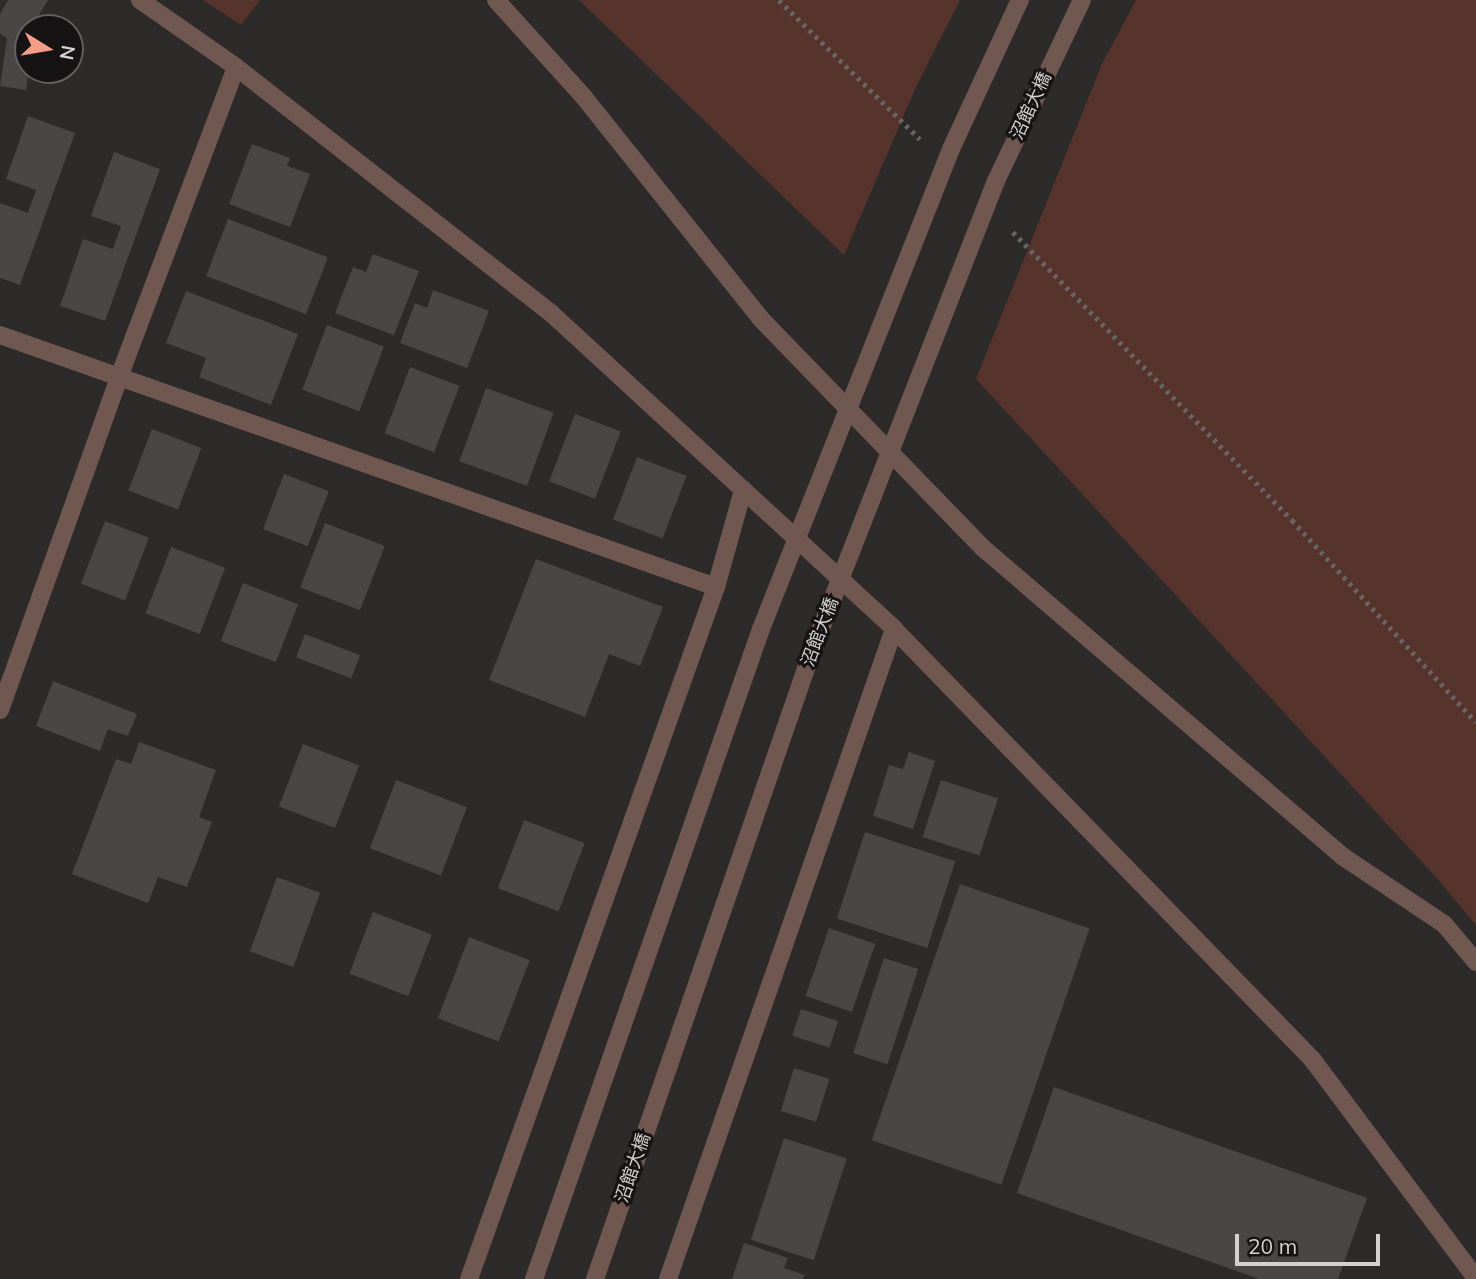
<!DOCTYPE html>
<html>
<head>
<meta charset="utf-8">
<style>
  body { margin:0 }
  #map { position:relative; width:1476px; height:1279px; overflow:hidden; background:#2d2a2a; font-family:Mulish,"Noto Sans JP",sans-serif }
  div>[style] { position:absolute }
  .green>* { inset:0; background:#57342b }
  .building>* { inset:0; background:#494645; transform-origin:0 0 }
  .path>* { height:4.5px; margin-top:-2.25px; transform-origin:0; background:repeating-linear-gradient(90deg,#676464 0 3.5px,transparent 0 8.5px) }
  .minor>* { height:18px; margin:-9px; padding:0 9px; transform-origin:9px; border-radius:9px; background:#705851 }
  .minor-bridge>* { height:18px; margin:-9px; padding:0 9px; transform-origin:9px; border-radius:9px; background:#705851 }
  span { translate:-50% -50%; white-space:nowrap; text-align:center; line-height:1.15; -webkit-text-stroke:6px #151313; paint-order:stroke }
  .street-label { font-size:18px; color:#d4d2d1 }
  .north { position:absolute; left:14px; top:14px; width:70px; height:70px; box-sizing:border-box; background:#151313; border:2px solid #615f5f; border-radius:50%; rotate:101deg; font-size:19px; font-weight:700; line-height:28px; text-align:center; color:#d4d2d1 }
  .north::after { content:''; display:block; margin:auto; width:24px; height:32px; background:#f49e88; clip-path:polygon(50% 0,100% 100%,50% 72%,0 100%) }
  .scale { position:absolute; left:1235px; top:1234px; width:145px; height:32px; box-sizing:border-box; border:4px solid #d4d2d1; border-top:0; padding-left:9px; font-size:21px; line-height:24px; white-space:nowrap; color:#d4d2d1; -webkit-text-stroke:5px #151313; paint-order:stroke }
</style>
</head>
<body>
<div id="map">
  <div class="green">
    <div style="clip-path:polygon(203px 0,260px 0,241px 25px)"></div>
    <div style="clip-path:polygon(579px 0,960px 0,916px 87px,844px 255px)"></div>
    <div style="clip-path:polygon(1136px 0,1476px 0,1476px 925px,1435px 876px,976px 379px,1102px 64px)"></div>
  </div>
  <div class="building">
    <div style="clip-path:polygon(8px 0,48px 0,38px 17px,36px 28px,28px 28px,29px 70px,26px 90px,0 86px,7px 38px,0 34px,0 14px)"></div>
    <div style="clip-path:polygon(28px 116px,75px 133px,20px 285px,0 278px,0 203px,28px 213px,36px 190px,6px 179px)"></div>
    <div style="clip-path:polygon(252px 144px,290px 158px,287px 166px,310px 174px,290px 227px,229px 204px)"></div>
    <div style="clip-path:polygon(114px 152px,160px 169px,105px 321px,60px 306px,83px 239px,113px 249px,121px 226px,91px 216px)"></div>
    <div style="left:228px;top:219px;width:107px;height:61px;rotate:21deg"></div>
    <div style="clip-path:polygon(373px 254px,419px 271px,394px 335px,335px 313px,353px 267px,366px 272px)"></div>
    <div style="clip-path:polygon(433px 290px,489px 311px,467px 368px,400px 343px,415px 303px,427px 308px)"></div>
    <div style="clip-path:polygon(186px 291px,298px 334px,271px 405px,199px 377px,206px 358px,166px 343px)"></div>
    <div style="left:327px;top:325px;width:61px;height:69px;rotate:21deg"></div>
    <div style="left:410px;top:367px;width:53px;height:71px;rotate:21deg"></div>
    <div style="left:486px;top:388px;width:72px;height:78px;rotate:20deg"></div>
    <div style="left:575px;top:414px;width:49px;height:72px;rotate:21deg"></div>
    <div style="left:152px;top:429px;width:53px;height:66px;rotate:21deg"></div>
    <div style="left:637px;top:457px;width:53px;height:67px;rotate:21deg"></div>
    <div style="left:284px;top:474px;width:48px;height:59px;rotate:21deg"></div>
    <div style="left:105px;top:521px;width:47px;height:67px;rotate:21deg"></div>
    <div style="left:325px;top:523px;width:64px;height:69px;rotate:21deg"></div>
    <div style="left:171px;top:547px;width:58px;height:71px;rotate:21deg"></div>
    <div style="clip-path:polygon(536px 559px,663px 607px,640px 666px,609px 654px,585px 717px,489px 680px)"></div>
    <div style="left:243px;top:583px;width:59px;height:62px;rotate:21deg"></div>
    <div style="left:305px;top:634px;width:59px;height:25px;rotate:21deg"></div>
    <div style="clip-path:polygon(53px 681px,137px 714px,128px 736px,108px 729px,100px 751px,36px 726px)"></div>
    <div style="clip-path:polygon(139px 742px,216px 770px,199px 817px,212px 822px,187px 887px,158px 877px,148px 903px,72px 874px,116px 759px,131px 764px)"></div>
    <div style="left:303px;top:744px;width:60px;height:67px;rotate:21deg"></div>
    <div style="clip-path:polygon(909px 752px,935px 761px,913px 829px,873px 816px,889px 765px,903px 769px)"></div>
    <div style="left:396px;top:780px;width:76px;height:73px;rotate:21deg"></div>
    <div style="left:941px;top:780px;width:60px;height:60px;rotate:18deg"></div>
    <div style="left:524px;top:820px;width:65px;height:73px;rotate:21deg"></div>
    <div style="left:865px;top:832px;width:95px;height:91px;rotate:18deg"></div>
    <div style="left:277px;top:877px;width:46px;height:79px;rotate:20deg"></div>
    <div style="left:960px;top:884px;width:137px;height:271px;rotate:19deg"></div>
    <div style="left:373px;top:912px;width:63px;height:66px;rotate:21deg"></div>
    <div style="left:829px;top:928px;width:49px;height:72px;rotate:19deg"></div>
    <div style="left:469px;top:937px;width:65px;height:87px;rotate:21deg"></div>
    <div style="left:884px;top:958px;width:36px;height:100px;rotate:18deg"></div>
    <div style="left:801px;top:1009px;width:39px;height:28px;rotate:18deg"></div>
    <div style="left:794px;top:1068px;width:37px;height:45px;rotate:17deg"></div>
    <div style="clip-path:polygon(1054px 1087px,1367px 1198px,1338px 1279px,1259px 1279px,1017px 1193px)"></div>
    <div style="left:784px;top:1138px;width:66px;height:107px;rotate:18deg"></div>
    <div style="clip-path:polygon(744px 1243px,788px 1258px,784px 1268px,805px 1275px,803px 1279px,732px 1279px)"></div>
  </div>
  <div class="path">
    <div style="left:779px;top:0;width:198px;rotate:44.6deg"></div>
    <div style="left:1013px;top:232px;width:401px;rotate:45.9deg"></div>
    <div style="left:1292px;top:520px;width:273px;rotate:47.7deg"></div>
  </div>
  <div class="minor">
    <div style="left:140px;top:0;width:117px;rotate:34.9deg"></div>
    <div style="left:236px;top:67px;width:401px;rotate:38deg"></div>
    <div style="left:552px;top:314px;width:465px;rotate:42.6deg"></div>
    <div style="left:894px;top:629px;width:600px;rotate:45.81deg"></div>
    <div style="left:1312px;top:1059px;width:274px;rotate:53.2deg"></div>
    <div style="left:496px;top:0;width:130px;rotate:47.8deg"></div>
    <div style="left:583px;top:96px;width:284px;rotate:51.4deg"></div>
    <div style="left:760px;top:318px;width:320px;rotate:45.9deg"></div>
    <div style="left:983px;top:548px;width:473px;rotate:40.6deg"></div>
    <div style="left:1342px;top:856px;width:123px;rotate:33.7deg"></div>
    <div style="left:1444px;top:924px;width:50px;rotate:49.9deg"></div>
    <div style="left:0;top:335px;width:759px;rotate:19.39deg"></div>
    <div style="left:0;top:710px;width:354px;rotate:-70.3deg"></div>
    <div style="left:119px;top:377px;width:331px;rotate:-69.3deg"></div>
    <div style="left:469px;top:1279px;width:735px;rotate:-70.36deg"></div>
    <div style="left:716px;top:587px;width:101px;rotate:-74.4deg"></div>
    <div style="left:668px;top:1279px;width:688px;rotate:-70.83deg"></div>
  </div>
  <div class="minor-bridge">
    <div style="left:534px;top:1279px;width:688px;rotate:-70.75deg"></div>
    <div style="left:761px;top:629px;width:516px;rotate:-68.4deg"></div>
    <div style="left:951px;top:149px;width:164px;rotate:-65.2deg"></div>
    <div style="left:595px;top:1279px;width:661px;rotate:-70.93deg"></div>
    <div style="left:811px;top:654px;width:508px;rotate:-68.64deg"></div>
    <div style="left:996px;top:181px;width:200px;rotate:-64.6deg"></div>
  </div>
  <div class="street-label">
    <span style="left:1031px;top:106px;rotate:-65deg">沼館大橋</span>
    <span style="left:820px;top:632px;rotate:-69deg">沼館大橋</span>
    <span style="left:633px;top:1168px;rotate:-71deg">沼館大橋</span>
  </div>
  <div class="north">N</div>
  <div class="scale">20 m</div>
</div>
</body>
</html>
